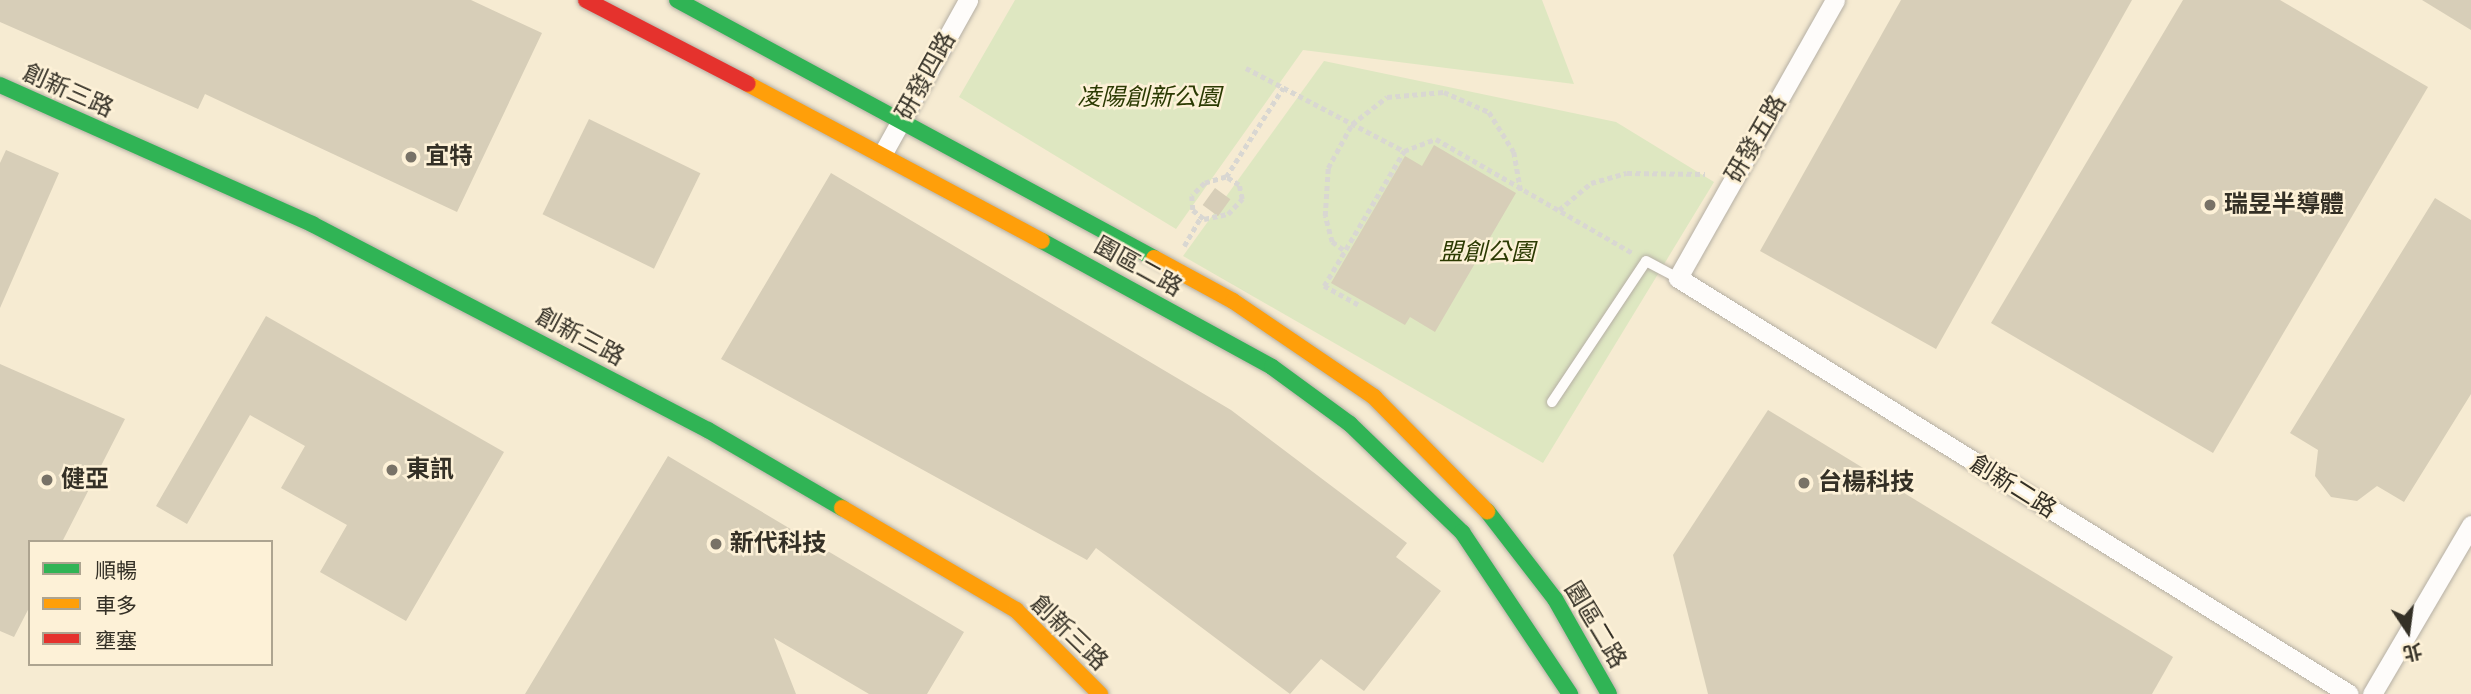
<!DOCTYPE html>
<html>
<head>
<meta charset="utf-8">
<style>
  body { margin:0 }
  #map { position:relative; width:2471px; height:694px; overflow:hidden; background:#f5eedf; font-family:"Times New Roman","Noto Sans TC",serif }
  div>[style] { position:absolute }
  .built>* { inset:0; background:#f6ebd2 }
  .green>* { inset:0; background:#dee7c1 }
  .building>* { inset:0; background:#d7ceb8; transform-origin:0 0 }
  .path>* { height:4.5px; margin-top:-2.25px; transform-origin:0; background:repeating-linear-gradient(90deg,#d9d7d2 0 5px,transparent 0 8.5px) }
  .roads { filter:drop-shadow(0 0 2px #b5afa4) drop-shadow(0 0 2px #b5afa4) }
  .lane>* { height:10px; margin:-5px; padding:0 5px; transform-origin:5px; border-radius:5px; background:#fefcfa }
  .street>* { height:19px; margin:-9.5px; padding:0 9.5px; transform-origin:9.5px; border-radius:9.5px; background:#fefcfa }
  .fast>* { height:16px; margin:-8px; padding:0 8px; transform-origin:8px; border-radius:8px; background:#30b455 }
  .slow>* { height:16px; margin:-8px; padding:0 8px; transform-origin:8px; border-radius:8px; background:#ff9f0a }
  .jam>* { height:16px; margin:-8px; padding:0 8px; transform-origin:8px; border-radius:8px; background:#e5322d }
  .dots>* { width:19px; height:19px; translate:-50% -50%; box-sizing:border-box; border:4px solid #fdf1d7; border-radius:50% }
  span { translate:-50% -50%; white-space:nowrap; text-align:center; line-height:1.15; -webkit-text-stroke:5px #fdf1d7; paint-order:stroke }
  .street-label { font-size:24px; color:#343026 }
  .park-label { font-size:24px; color:#2b3a02; font-style:italic }
  .poi-label { font-size:24px; color:#343026; font-weight:700 }
  .left { translate:0 -50%; text-align:left }
  .legend { position:absolute; left:28px; top:540px; width:245px; height:126px; box-sizing:border-box; background:#fdf1d7; border:2px solid #ada490; margin:0; padding:9px 12px; list-style:none; font-size:21px; color:#343026 }
  .legend li { display:flex; align-items:center; gap:14px; height:35px }
  .legend b { width:35px; border:2px solid #ada490 }
  .north { position:absolute; left:2373px; top:596px; width:70px; height:70px; -webkit-text-stroke:5px #fdf1d7; paint-order:stroke; rotate:167deg; font-size:19px; font-weight:700; line-height:28px; text-align:center; color:#343026 }
  .north::after { content:''; display:block; margin:auto; width:24px; height:32px; background:#343026; clip-path:polygon(50% 0,100% 100%,50% 72%,0 100%) }
</style>
</head>
<body>
<div id="map">
  <div class="built">
    <div style="clip-path:polygon(evenodd,0 0,2471px 0,2471px 694px,0 694px,0 0,30px 542px,271px 542px,271px 664px,30px 664px,30px 542px)"></div>
  </div>
  <div class="green">
    <div style="clip-path:polygon(1015px 0,1542px 0,1574px 84px,1303px 50px,1176px 229px,959px 97px)"></div>
    <div style="clip-path:polygon(1324px 61px,1616px 122px,1714px 182px,1543px 463px,1183px 256px)"></div>
  </div>
  <div class="building">
    <div style="clip-path:polygon(0 0,471px 0,542px 33px,457px 212px,205px 94px,198px 109px,0 22px)"></div>
    <div style="clip-path:polygon(1901px 0,2132px 0,1936px 349px,1760px 251px)"></div>
    <div style="clip-path:polygon(2183px 0,2280px 0,2428px 87px,2213px 453px,1991px 323px)"></div>
    <div style="clip-path:polygon(2422px 0,2471px 0,2471px 30px)"></div>
    <div style="left:589px;top:119px;width:124px;height:106px;rotate:26deg"></div>
    <div style="clip-path:polygon(1434px 145px,1516px 193px,1435px 332px,1410px 317px,1405px 325px,1331px 283px,1405px 156px,1422px 166px)"></div>
    <div style="clip-path:polygon(6px 150px,59px 173px,0 308px,0 163px)"></div>
    <div style="clip-path:polygon(831px 173px,1231px 410px,1407px 543px,1396px 557px,1441px 591px,1364px 691px,1321px 659px,1290px 694px,1096px 548px,1087px 560px,721px 359px)"></div>
    <div style="left:1215px;top:188px;width:19px;height:21px;rotate:36deg"></div>
    <div style="clip-path:polygon(2435px 198px,2471px 220px,2471px 394px,2404px 502px,2377px 486px,2357px 501px,2331px 497px,2315px 476px,2318px 450px,2290px 433px)"></div>
    <div style="clip-path:polygon(266px 316px,504px 452px,406px 621px,320px 572px,347px 525px,281px 488px,305px 446px,250px 415px,187px 524px,156px 506px)"></div>
    <div style="clip-path:polygon(0 364px,125px 419px,62px 542px,30px 542px,30px 606px,14px 637px,0 631px)"></div>
    <div style="clip-path:polygon(1768px 410px,2173px 657px,2152px 694px,1708px 694px,1673px 555px)"></div>
    <div style="clip-path:polygon(668px 456px,964px 632px,927px 694px,869px 694px,774px 638px,796px 694px,525px 694px)"></div>
  </div>
  <div class="path">
    <div style="left:1246px;top:68px;width:178px;rotate:27.7deg"></div>
    <div style="left:1226px;top:177px;width:22px;rotate:164deg"></div>
    <div style="left:1205px;top:183px;width:18px;rotate:135deg"></div>
    <div style="left:1192px;top:196px;width:14px;rotate:86deg"></div>
    <div style="left:1193px;top:210px;width:14px;rotate:39deg"></div>
    <div style="left:1204px;top:219px;width:25px;rotate:-12deg"></div>
    <div style="left:1228px;top:214px;width:21px;rotate:-47deg"></div>
    <div style="left:1242px;top:199px;width:14px;rotate:-102deg"></div>
    <div style="left:1239px;top:185px;width:15px;rotate:-148deg"></div>
    <div style="left:1226px;top:177px;width:106px;rotate:-57.4deg"></div>
    <div style="left:1559px;top:210px;width:42px;rotate:-40.2deg"></div>
    <div style="left:1591px;top:183px;width:37px;rotate:-16deg"></div>
    <div style="left:1627px;top:173px;width:78px;rotate:0.7deg"></div>
    <div style="left:1184px;top:246px;width:34px;rotate:-60deg"></div>
    <div style="left:1343px;top:250px;width:14px;rotate:-144deg"></div>
    <div style="left:1332px;top:242px;width:27px;rotate:-105deg"></div>
    <div style="left:1325px;top:216px;width:48px;rotate:-86.4deg"></div>
    <div style="left:1328px;top:168px;width:50px;rotate:-61.4deg"></div>
    <div style="left:1352px;top:124px;width:44px;rotate:-37.6deg"></div>
    <div style="left:1387px;top:97px;width:57px;rotate:-5deg"></div>
    <div style="left:1444px;top:92px;width:49px;rotate:24deg"></div>
    <div style="left:1489px;top:112px;width:47px;rotate:58deg"></div>
    <div style="left:1514px;top:152px;width:41px;rotate:80.1deg"></div>
    <div style="left:1358px;top:305px;width:39px;rotate:-151deg"></div>
    <div style="left:1324px;top:286px;width:157px;rotate:-59.3deg"></div>
    <div style="left:1404px;top:151px;width:34px;rotate:-21deg"></div>
    <div style="left:1436px;top:139px;width:228px;rotate:30.1deg"></div>
  </div>
  <div class="roads">
    <div class="lane">
      <div style="left:1552px;top:402px;width:169px;rotate:-56.3deg"></div>
      <div style="left:1646px;top:261px;width:36px;rotate:28deg"></div>
    </div>
    <div class="street">
      <div style="left:1835px;top:0;width:319px;rotate:119.5deg"></div>
      <div style="left:1678px;top:278px;width:789px;rotate:31.8deg"></div>
      <div style="left:883px;top:153px;width:175px;rotate:-60.9deg"></div>
      <div style="left:2372px;top:694px;width:196px;rotate:-59.6deg"></div>
    </div>
    <div class="fast">
      <div style="left:677px;top:0;width:542px;rotate:28.41deg"></div>
      <div style="left:0;top:85px;width:342px;rotate:24deg"></div>
      <div style="left:312px;top:224px;width:446px;rotate:27.5deg"></div>
      <div style="left:708px;top:430px;width:155px;rotate:30.2deg"></div>
      <div style="left:1042px;top:241px;width:262px;rotate:28.7deg"></div>
      <div style="left:1272px;top:367px;width:97px;rotate:36.2deg"></div>
      <div style="left:1350px;top:424px;width:156px;rotate:44deg"></div>
      <div style="left:1462px;top:532px;width:195px;rotate:56.3deg"></div>
      <div style="left:1487px;top:511px;width:111px;rotate:52.3deg"></div>
      <div style="left:1555px;top:599px;width:109px;rotate:60.4deg"></div>
    </div>
    <div class="slow">
      <div style="left:748px;top:84px;width:333px;rotate:28.1deg"></div>
      <div style="left:1154px;top:258px;width:90px;rotate:28.6deg"></div>
      <div style="left:1233px;top:301px;width:171px;rotate:34.2deg"></div>
      <div style="left:1374px;top:397px;width:161px;rotate:45.3deg"></div>
      <div style="left:842px;top:508px;width:202px;rotate:30.4deg"></div>
      <div style="left:1016px;top:610px;width:119px;rotate:45deg"></div>
    </div>
    <div class="jam">
      <div style="left:586px;top:0;width:182px;rotate:27.4deg"></div>
    </div>
  </div>
  <div class="dots">
    <div style="left:411px;top:157px;background:#787267"></div>
    <div style="left:2210px;top:205px;background:#787267"></div>
    <div style="left:392px;top:470px;background:#787267"></div>
    <div style="left:47px;top:480px;background:#787267"></div>
    <div style="left:1804px;top:483px;background:#787267"></div>
    <div style="left:716px;top:544px;background:#787267"></div>
  </div>
  <div class="street-label">
    <span style="left:926px;top:76px;rotate:-61deg">研發四路</span>
    <span style="left:68px;top:91px;rotate:24deg">創新三路</span>
    <span style="left:1756px;top:139px;rotate:-60deg">研發五路</span>
    <span style="left:1138px;top:267px;rotate:29deg">園區二路</span>
    <span style="left:580px;top:337px;rotate:28deg">創新三路</span>
    <span style="left:2013px;top:487px;rotate:32deg">創新二路</span>
    <span style="left:1595px;top:625px;rotate:59deg">園區二路</span>
    <span style="left:1069px;top:633px;rotate:44deg">創新三路</span>
  </div>
  <div class="park-label">
    <span style="left:1149px;top:98px">凌陽創新公園</span>
    <span style="left:1487px;top:253px">盟創公園</span>
  </div>
  <div class="poi-label">
    <span class="left" style="left:425px;top:157px">宜特</span>
    <span class="left" style="left:2224px;top:205px">瑞昱半導體</span>
    <span class="left" style="left:406px;top:470px">東訊</span>
    <span class="left" style="left:61px;top:480px">健亞</span>
    <span class="left" style="left:1818px;top:483px">台楊科技</span>
    <span class="left" style="left:730px;top:544px">新代科技</span>
  </div>
  <ul class="legend">
  <li><b style="height:9px;background:#30b455"></b>順暢</li>
  <li><b style="height:9px;background:#ff9f0a"></b>車多</li>
  <li><b style="height:9px;background:#e5322d"></b>壅塞</li>
  </ul>
  <div class="north">北</div>
</div>
</body>
</html>
